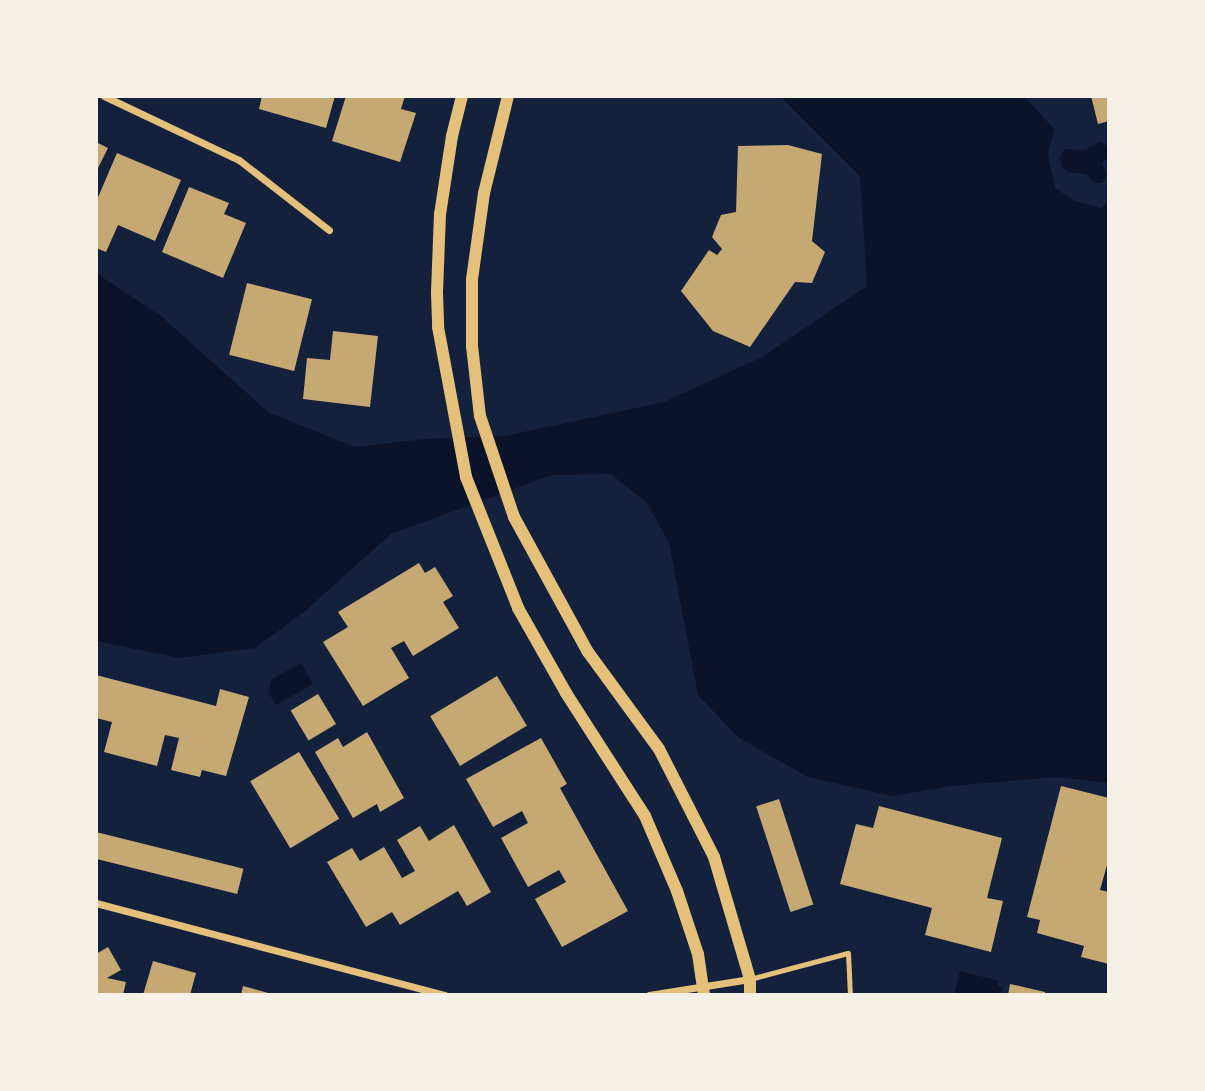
<!DOCTYPE html>
<html>
<head>
<meta charset="utf-8">
<style>
  body { margin:0 }
  #map { position:relative; width:1205px; height:1091px; overflow:hidden; background:#14213d; font-family:"Asap Condensed",sans-serif }
  div>[style] { position:absolute }
  .water>* { inset:0; background:#0b132b }
  .building>* { inset:0; background:#c6a872; transform-origin:0 0 }
  .service>* { height:5px; margin:-2.5px; padding:0 2.5px; transform-origin:2.5px; border-radius:2.5px; background:#e5c07b }
  .minor>* { height:7px; margin:-3.5px; padding:0 3.5px; transform-origin:3.5px; border-radius:3.5px; background:#e5c07b }
  .tertiary>* { height:12px; margin:-6px; padding:0 6px; transform-origin:6px; border-radius:6px; background:#e5c07b }
  span { translate:-50% -50%; white-space:nowrap; text-align:center; line-height:1.15; -webkit-text-stroke:6px #f6f1e7; paint-order:stroke }
  .frame { position:absolute; inset:0; border:98px solid #f6f1e7; pointer-events:none }
</style>
</head>
<body>
<div id="map">
  <div class="water">
    <div style="clip-path:polygon(780px 96px,1024px 96px,1054px 129px,1048px 154px,1055px 188px,1075px 201px,1102px 208px,1109px 199px,1109px 783px,1056px 777px,951px 786px,892px 796px,808px 777px,739px 738px,698px 695px,669px 543px,647px 503px,611px 474px,552px 475px,391px 534px,304px 612px,255px 648px,179px 658px,96px 641px,96px 273px,161px 316px,268px 412px,354px 447px,425px 439px,504px 436px,664px 402px,762px 357px,867px 286px,860px 176px)"></div>
    <div style="clip-path:polygon(1100px 142px,1109px 147px,1109px 155px,1102px 164px,1107px 175px,1102px 183px,1094px 183px,1086px 174px,1068px 172px,1061px 166px,1060px 156px,1065px 149px,1084px 150px)"></div>
    <div style="clip-path:polygon(301px 663px,313px 684px,276px 705px,268px 692px,272px 679px)"></div>
    <div style="clip-path:polygon(960px 971px,999px 981px,998px 986px,1003px 988px,1001px 995px,954px 995px)"></div>
  </div>
  <div class="building">
    <div style="clip-path:polygon(262px 96px,335px 96px,326px 128px,259px 109px)"></div>
    <div style="clip-path:polygon(346px 96px,405px 96px,401px 109px,416px 113px,400px 162px,332px 141px)"></div>
    <div style="clip-path:polygon(1091px 96px,1109px 96px,1109px 121px,1098px 124px)"></div>
    <div style="clip-path:polygon(96px 142px,108px 148px,96px 172px)"></div>
    <div style="clip-path:polygon(788px 145px,822px 154px,812px 241px,825px 252px,812px 283px,795px 282px,750px 347px,713px 331px,681px 291px,709px 250px,717px 255px,722px 249px,712px 237px,721px 215px,736px 212px,738px 146px)"></div>
    <div style="clip-path:polygon(117px 153px,181px 180px,155px 241px,118px 225px,106px 252px,96px 248px,96px 202px)"></div>
    <div style="clip-path:polygon(189px 187px,229px 203px,224px 214px,246px 223px,223px 278px,162px 252px)"></div>
    <div style="left:247px;top:283px;width:67px;height:74px;rotate:14deg"></div>
    <div style="clip-path:polygon(333px 331px,378px 336px,370px 407px,303px 399px,307px 358px,330px 360px)"></div>
    <div style="clip-path:polygon(419px 563px,425px 573px,435px 567px,453px 596px,443px 602px,459px 628px,413px 656px,404px 641px,391px 648px,409px 678px,363px 706px,323px 642px,348px 627px,338px 612px)"></div>
    <div style="clip-path:polygon(96px 675px,216px 706px,220px 689px,249px 697px,226px 776px,202px 770px,200px 777px,171px 770px,179px 738px,165px 735px,157px 766px,104px 752px,112px 722px,96px 718px)"></div>
    <div style="left:497px;top:676px;width:58px;height:78px;rotate:59deg"></div>
    <div style="left:318px;top:694px;width:35px;height:32px;rotate:59deg"></div>
    <div style="clip-path:polygon(367px 732px,404px 798px,380px 812px,377px 804px,353px 818px,315px 752px,338px 738px,343px 747px)"></div>
    <div style="clip-path:polygon(541px 738px,567px 784px,560px 788px,628px 911px,562px 947px,535px 899px,566px 882px,559px 870px,528px 887px,501px 838px,528px 823px,522px 811px,493px 827px,466px 779px)"></div>
    <div style="left:299px;top:752px;width:78px;height:57px;rotate:59deg"></div>
    <div style="clip-path:polygon(1061px 786px,1109px 798px,1109px 858px,1100px 890px,1109px 892px,1109px 964px,1081px 957px,1084px 946px,1037px 933px,1040px 920px,1027px 917px)"></div>
    <div style="left:779px;top:799px;width:111px;height:24px;rotate:72deg"></div>
    <div style="clip-path:polygon(879px 806px,1002px 838px,987px 898px,1003px 901px,991px 952px,925px 935px,932px 908px,840px 884px,856px 824px,873px 828px)"></div>
    <div style="clip-path:polygon(454px 825px,491px 892px,467px 906px,458px 891px,400px 925px,392px 912px,366px 927px,327px 862px,352px 848px,360px 861px,384px 847px,402px 878px,415px 871px,397px 840px,420px 826px,429px 841px)"></div>
    <div style="left:96px;top:832px;width:152px;height:26px;rotate:14deg"></div>
    <div style="clip-path:polygon(108px 947px,121px 970px,107px 978px,126px 982px,123px 995px,96px 995px,96px 954px)"></div>
    <div style="clip-path:polygon(153px 961px,196px 973px,190px 995px,143px 995px)"></div>
    <div style="clip-path:polygon(1010px 984px,1045px 992px,1045px 995px,1008px 995px)"></div>
    <div style="clip-path:polygon(243px 986px,272px 994px,272px 995px,241px 995px)"></div>
  </div>
  <div class="service">
    <div style="left:750px;top:979px;width:101px;rotate:-14.9deg"></div>
    <div style="left:848px;top:953px;width:42px;rotate:87.3deg"></div>
  </div>
  <div class="minor">
    <div style="left:104px;top:96px;width:149px;rotate:25.4deg"></div>
    <div style="left:239px;top:160px;width:114px;rotate:37.9deg"></div>
    <div style="left:96px;top:903px;width:361px;rotate:14.8deg"></div>
    <div style="left:649px;top:995px;width:102px;rotate:-9deg"></div>
  </div>
  <div class="tertiary">
    <div style="left:462px;top:96px;width:41px;rotate:104deg"></div>
    <div style="left:452px;top:136px;width:79px;rotate:98.7deg"></div>
    <div style="left:440px;top:214px;width:79px;rotate:92.2deg"></div>
    <div style="left:437px;top:293px;width:34px;rotate:88deg"></div>
    <div style="left:438px;top:327px;width:153px;rotate:79.4deg"></div>
    <div style="left:466px;top:477px;width:141px;rotate:68.3deg"></div>
    <div style="left:518px;top:608px;width:98px;rotate:60.5deg"></div>
    <div style="left:566px;top:693px;width:146px;rotate:57.3deg"></div>
    <div style="left:645px;top:816px;width:82px;rotate:66.9deg"></div>
    <div style="left:677px;top:891px;width:66px;rotate:71.6deg"></div>
    <div style="left:698px;top:954px;width:41px;rotate:81.7deg"></div>
    <div style="left:508px;top:96px;width:100px;rotate:103.9deg"></div>
    <div style="left:484px;top:193px;width:87px;rotate:97.9deg"></div>
    <div style="left:472px;top:279px;width:67px;rotate:90deg"></div>
    <div style="left:472px;top:346px;width:70px;rotate:83.5deg"></div>
    <div style="left:480px;top:416px;width:107px;rotate:71.4deg"></div>
    <div style="left:514px;top:517px;width:154px;rotate:61.3deg"></div>
    <div style="left:588px;top:652px;width:120px;rotate:53.8deg"></div>
    <div style="left:659px;top:749px;width:121px;rotate:63deg"></div>
    <div style="left:714px;top:857px;width:127px;rotate:73.6deg"></div>
    <div style="left:750px;top:979px;width:16px;rotate:90deg"></div>
  </div>
  <div class="frame"></div>
</div>
</body>
</html>
